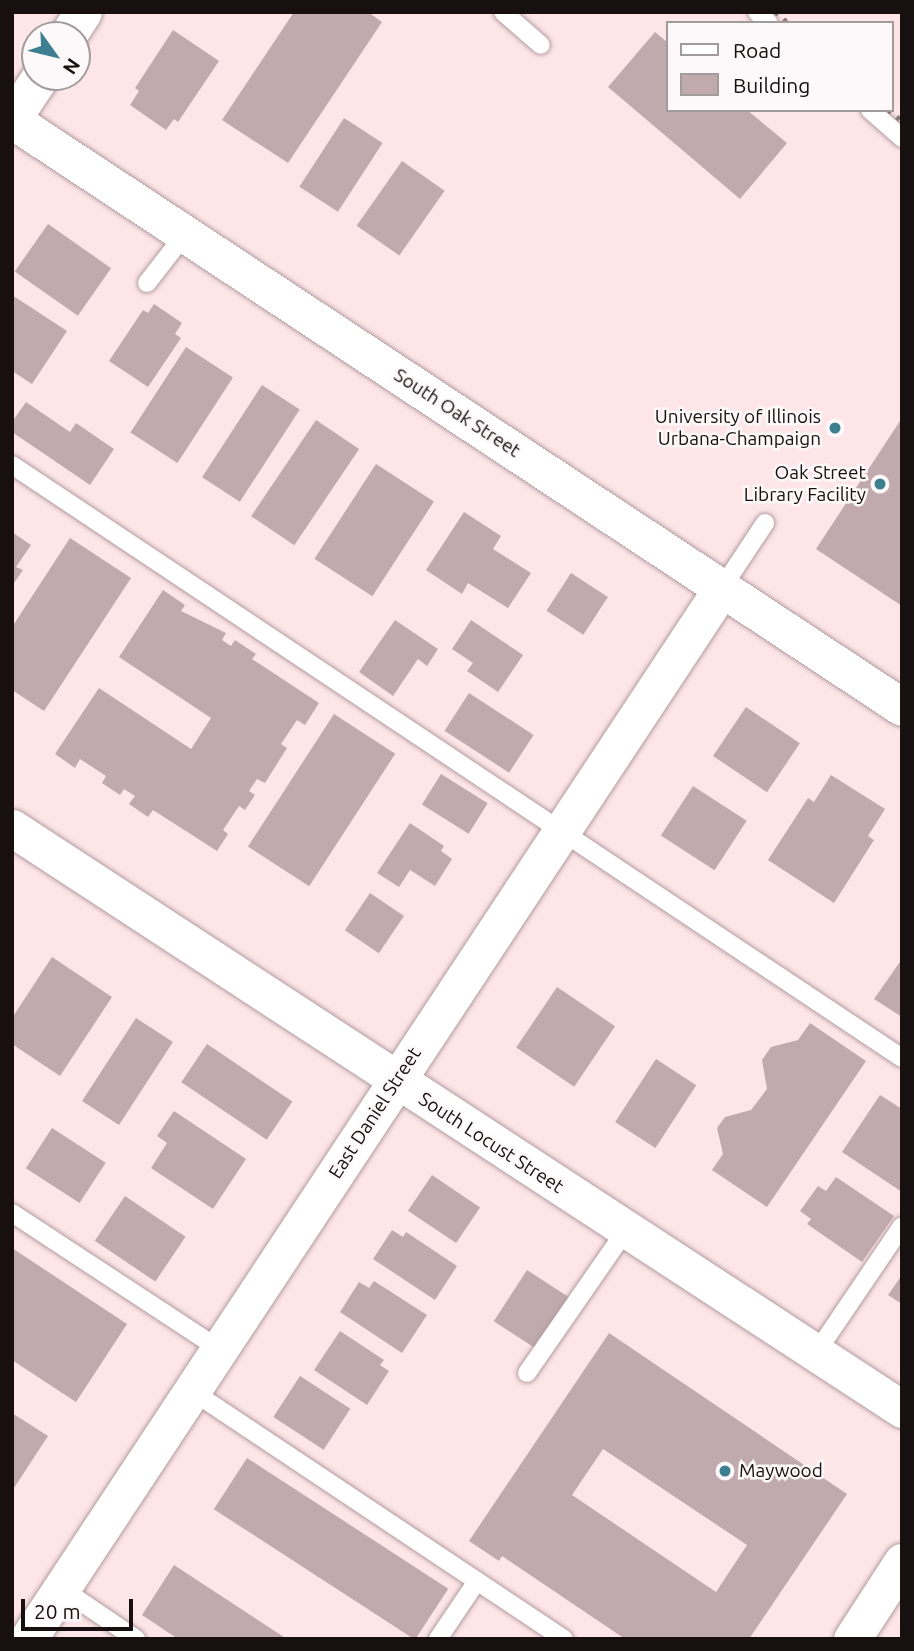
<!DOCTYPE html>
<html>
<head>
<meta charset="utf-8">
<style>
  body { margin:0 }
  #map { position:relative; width:914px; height:1651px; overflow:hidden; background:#fde5e8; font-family:Ubuntu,sans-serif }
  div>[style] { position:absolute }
  .building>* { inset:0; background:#c1aaad; transform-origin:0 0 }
  .roads { filter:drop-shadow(0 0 2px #b29c9e) drop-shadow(0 0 2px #b29c9e) }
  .lane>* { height:18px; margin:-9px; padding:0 9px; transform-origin:9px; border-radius:9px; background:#fff }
  .street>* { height:37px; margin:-18.5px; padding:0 18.5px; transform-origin:18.5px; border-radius:18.5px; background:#fff }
  .rail>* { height:5px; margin-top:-2.5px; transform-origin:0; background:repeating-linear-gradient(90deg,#877779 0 3.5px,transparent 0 10.5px) }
  .dots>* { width:19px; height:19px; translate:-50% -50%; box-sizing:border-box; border:4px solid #fdf8f9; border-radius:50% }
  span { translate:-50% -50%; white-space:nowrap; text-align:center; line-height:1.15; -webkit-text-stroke:5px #fdf8f9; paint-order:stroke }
  .street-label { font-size:19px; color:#170f10 }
  .poi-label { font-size:19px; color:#170f10 }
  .right { translate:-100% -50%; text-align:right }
  .left { translate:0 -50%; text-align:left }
  .frame { position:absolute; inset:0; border:14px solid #170f10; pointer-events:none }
  .legend { position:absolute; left:666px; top:21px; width:228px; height:91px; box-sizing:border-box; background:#fdf8f9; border:2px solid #a19b9c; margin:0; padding:9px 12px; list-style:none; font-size:21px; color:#170f10 }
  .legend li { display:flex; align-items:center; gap:14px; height:35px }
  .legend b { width:35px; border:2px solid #a19b9c }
  .north { position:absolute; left:21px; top:21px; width:70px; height:70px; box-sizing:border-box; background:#fdf8f9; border:2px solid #a19b9c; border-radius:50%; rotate:124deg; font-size:19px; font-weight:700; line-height:28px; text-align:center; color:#170f10 }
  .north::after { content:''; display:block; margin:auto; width:24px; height:32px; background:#3e7e91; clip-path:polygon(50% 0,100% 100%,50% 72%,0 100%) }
  .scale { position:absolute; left:21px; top:1599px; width:112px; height:32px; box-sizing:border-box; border:4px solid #170f10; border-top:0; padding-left:9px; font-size:21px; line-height:24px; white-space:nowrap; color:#170f10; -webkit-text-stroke:5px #fdf8f9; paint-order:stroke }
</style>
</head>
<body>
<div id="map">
  <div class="building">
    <div style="clip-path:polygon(294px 12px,368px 12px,382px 22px,288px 163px,222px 120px)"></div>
    <div style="clip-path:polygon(173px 30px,219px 61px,178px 122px,174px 119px,166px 130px,130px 105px,139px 91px,135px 88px)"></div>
    <div style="clip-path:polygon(655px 32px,667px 42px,667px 110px,747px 110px,787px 143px,740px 199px,608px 87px)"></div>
    <div style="left:344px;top:118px;width:46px;height:82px;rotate:33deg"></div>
    <div style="left:402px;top:161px;width:52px;height:79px;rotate:35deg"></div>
    <div style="left:48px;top:224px;width:77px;height:58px;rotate:35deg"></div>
    <div style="clip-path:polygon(12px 295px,67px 331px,32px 384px,12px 371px)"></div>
    <div style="clip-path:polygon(154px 304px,182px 323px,175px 334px,181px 338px,148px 387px,109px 361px,143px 310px,148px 313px)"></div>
    <div style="left:186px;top:347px;width:56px;height:102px;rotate:33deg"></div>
    <div style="left:262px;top:385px;width:45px;height:110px;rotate:33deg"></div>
    <div style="clip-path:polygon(26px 402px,70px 432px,76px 423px,114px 449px,90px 485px,12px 432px,12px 422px)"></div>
    <div style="clip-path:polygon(902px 418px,902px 606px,816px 549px)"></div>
    <div style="left:316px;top:420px;width:52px;height:116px;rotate:34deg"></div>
    <div style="left:376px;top:464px;width:69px;height:113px;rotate:33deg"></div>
    <div style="clip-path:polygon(464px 512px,501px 536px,493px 549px,531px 573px,508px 608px,468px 583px,462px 594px,426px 570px)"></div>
    <div style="clip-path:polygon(12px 532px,31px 545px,16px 567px,23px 570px,12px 586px)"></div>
    <div style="clip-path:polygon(70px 538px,131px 578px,44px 711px,12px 690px,12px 627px)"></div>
    <div style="left:571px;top:573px;width:44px;height:45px;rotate:33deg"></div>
    <div style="clip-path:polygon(163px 590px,185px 605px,181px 611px,226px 633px,222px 640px,231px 646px,235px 640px,256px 654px,252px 659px,319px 703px,305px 725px,297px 720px,281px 744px,287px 748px,265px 783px,257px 779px,249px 791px,255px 795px,245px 810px,239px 806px,223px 830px,228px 834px,217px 851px,153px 810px,148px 817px,129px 804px,135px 796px,124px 789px,120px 795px,102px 783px,106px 776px,80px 759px,75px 768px,55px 754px,99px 688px,191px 749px,211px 718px,119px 657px)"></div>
    <div style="clip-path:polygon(395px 620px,438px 649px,427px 666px,418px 659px,393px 696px,359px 672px)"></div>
    <div style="clip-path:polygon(471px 620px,523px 655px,498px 692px,467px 671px,473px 663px,452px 649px)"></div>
    <div style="left:469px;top:693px;width:77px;height:45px;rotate:33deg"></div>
    <div style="left:746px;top:707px;width:65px;height:59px;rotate:34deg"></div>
    <div style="left:334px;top:714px;width:73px;height:158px;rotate:33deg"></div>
    <div style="left:441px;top:774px;width:55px;height:36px;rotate:32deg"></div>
    <div style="clip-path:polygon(831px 775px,885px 809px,868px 836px,874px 840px,834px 903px,768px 860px,808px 798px,814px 802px)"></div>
    <div style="left:693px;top:786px;width:64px;height:59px;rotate:33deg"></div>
    <div style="clip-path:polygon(410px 823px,444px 846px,441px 851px,452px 859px,435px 886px,410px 870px,399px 887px,377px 873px)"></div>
    <div style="left:370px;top:893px;width:41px;height:45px;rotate:34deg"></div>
    <div style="clip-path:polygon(52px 957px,112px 997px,60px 1076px,12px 1044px,12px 1018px)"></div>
    <div style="clip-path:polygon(902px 959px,902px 1017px,874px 999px)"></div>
    <div style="left:557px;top:987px;width:70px;height:73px;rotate:34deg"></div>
    <div style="left:136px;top:1018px;width:44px;height:99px;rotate:33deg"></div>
    <div style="clip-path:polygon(810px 1023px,866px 1061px,767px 1207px,712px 1170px,723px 1154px,717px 1128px,725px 1117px,751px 1110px,767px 1089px,762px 1060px,771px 1047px,798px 1040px)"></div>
    <div style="left:207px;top:1044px;width:103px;height:46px;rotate:34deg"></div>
    <div style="left:656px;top:1059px;width:48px;height:75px;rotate:33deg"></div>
    <div style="clip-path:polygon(880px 1095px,902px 1109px,902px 1192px,842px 1152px)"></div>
    <div style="clip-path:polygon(174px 1111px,246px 1159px,213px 1209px,151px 1168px,167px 1143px,157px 1136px)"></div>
    <div style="left:52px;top:1128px;width:64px;height:48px;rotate:33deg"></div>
    <div style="left:432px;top:1175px;width:58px;height:43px;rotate:34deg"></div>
    <div style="clip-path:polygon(836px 1177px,894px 1216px,862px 1262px,807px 1224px,811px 1219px,800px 1211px,818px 1186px,826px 1191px)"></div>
    <div style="left:125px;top:1196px;width:73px;height:54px;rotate:34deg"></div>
    <div style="clip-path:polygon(392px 1230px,403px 1237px,406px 1232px,457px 1266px,435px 1300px,373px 1259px)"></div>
    <div style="clip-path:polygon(12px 1248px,127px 1324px,76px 1402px,12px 1360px)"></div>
    <div style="left:527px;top:1270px;width:50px;height:61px;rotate:33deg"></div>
    <div style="clip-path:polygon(902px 1275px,902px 1304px,888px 1295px)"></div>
    <div style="clip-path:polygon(374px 1281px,427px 1315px,402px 1353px,340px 1312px,359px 1282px,369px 1288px)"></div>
    <div style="clip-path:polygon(340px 1331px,384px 1360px,380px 1365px,389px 1371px,367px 1405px,314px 1370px)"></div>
    <div style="clip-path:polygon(evenodd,609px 1333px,847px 1494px,749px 1639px,625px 1639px,502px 1556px,499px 1561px,469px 1541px,609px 1333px,603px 1449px,747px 1545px,716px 1592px,572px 1495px,603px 1449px)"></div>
    <div style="left:300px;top:1376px;width:60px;height:49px;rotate:33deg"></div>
    <div style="clip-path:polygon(12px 1413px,48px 1436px,12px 1491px)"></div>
    <div style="left:247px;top:1458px;width:240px;height:61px;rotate:33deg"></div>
    <div style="clip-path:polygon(174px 1565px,287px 1639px,178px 1639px,142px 1615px)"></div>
  </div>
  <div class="roads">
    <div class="lane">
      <div style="left:503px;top:12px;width:50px;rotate:41deg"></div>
      <div style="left:757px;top:12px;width:16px;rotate:43deg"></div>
      <div style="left:870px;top:110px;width:43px;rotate:41.2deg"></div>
      <div style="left:147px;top:283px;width:62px;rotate:-52.2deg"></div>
      <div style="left:12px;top:465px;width:1069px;rotate:33.68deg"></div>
      <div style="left:722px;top:588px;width:78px;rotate:-56.5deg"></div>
      <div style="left:12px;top:1213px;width:248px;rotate:33.3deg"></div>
      <div style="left:816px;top:1353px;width:153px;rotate:-55.9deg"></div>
      <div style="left:527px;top:1373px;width:174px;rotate:-55.3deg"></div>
      <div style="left:192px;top:1391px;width:447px;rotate:33.7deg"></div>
      <div style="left:61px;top:1588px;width:91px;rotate:34.2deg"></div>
      <div style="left:438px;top:1639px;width:70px;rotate:-56.1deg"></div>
    </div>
    <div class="street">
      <div style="left:68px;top:35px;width:27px;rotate:-57deg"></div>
      <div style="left:12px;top:119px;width:50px;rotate:-56.3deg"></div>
      <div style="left:12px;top:120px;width:1066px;rotate:33.41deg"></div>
      <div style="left:12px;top:828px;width:1063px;rotate:33.14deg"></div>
      <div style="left:28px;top:1639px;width:1259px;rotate:-56.56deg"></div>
      <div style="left:852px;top:1639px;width:92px;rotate:-57deg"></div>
    </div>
  </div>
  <div class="rail">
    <div style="left:776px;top:12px;width:16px;rotate:43deg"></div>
    <div style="left:889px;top:110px;width:17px;rotate:40deg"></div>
  </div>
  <div class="dots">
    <div style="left:835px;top:428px;background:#3e7e91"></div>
    <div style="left:880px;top:484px;background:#3e7e91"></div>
    <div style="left:725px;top:1471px;background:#3e7e91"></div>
  </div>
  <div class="street-label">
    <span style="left:457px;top:413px;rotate:33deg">South Oak Street</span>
    <span style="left:375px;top:1113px;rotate:-57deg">East Daniel Street</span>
    <span style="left:491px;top:1143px;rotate:33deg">South Locust Street</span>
  </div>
  <div class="poi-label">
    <span class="right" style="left:821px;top:428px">University of Illinois<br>Urbana-Champaign</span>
    <span class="right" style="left:866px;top:484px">Oak Street<br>Library Facility</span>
    <span class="left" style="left:739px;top:1471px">Maywood</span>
  </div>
  <div class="frame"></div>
  <ul class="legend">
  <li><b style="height:9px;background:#fff"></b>Road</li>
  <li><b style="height:19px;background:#c1aaad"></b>Building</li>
  </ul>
  <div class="north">N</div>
  <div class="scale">20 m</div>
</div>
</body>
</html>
